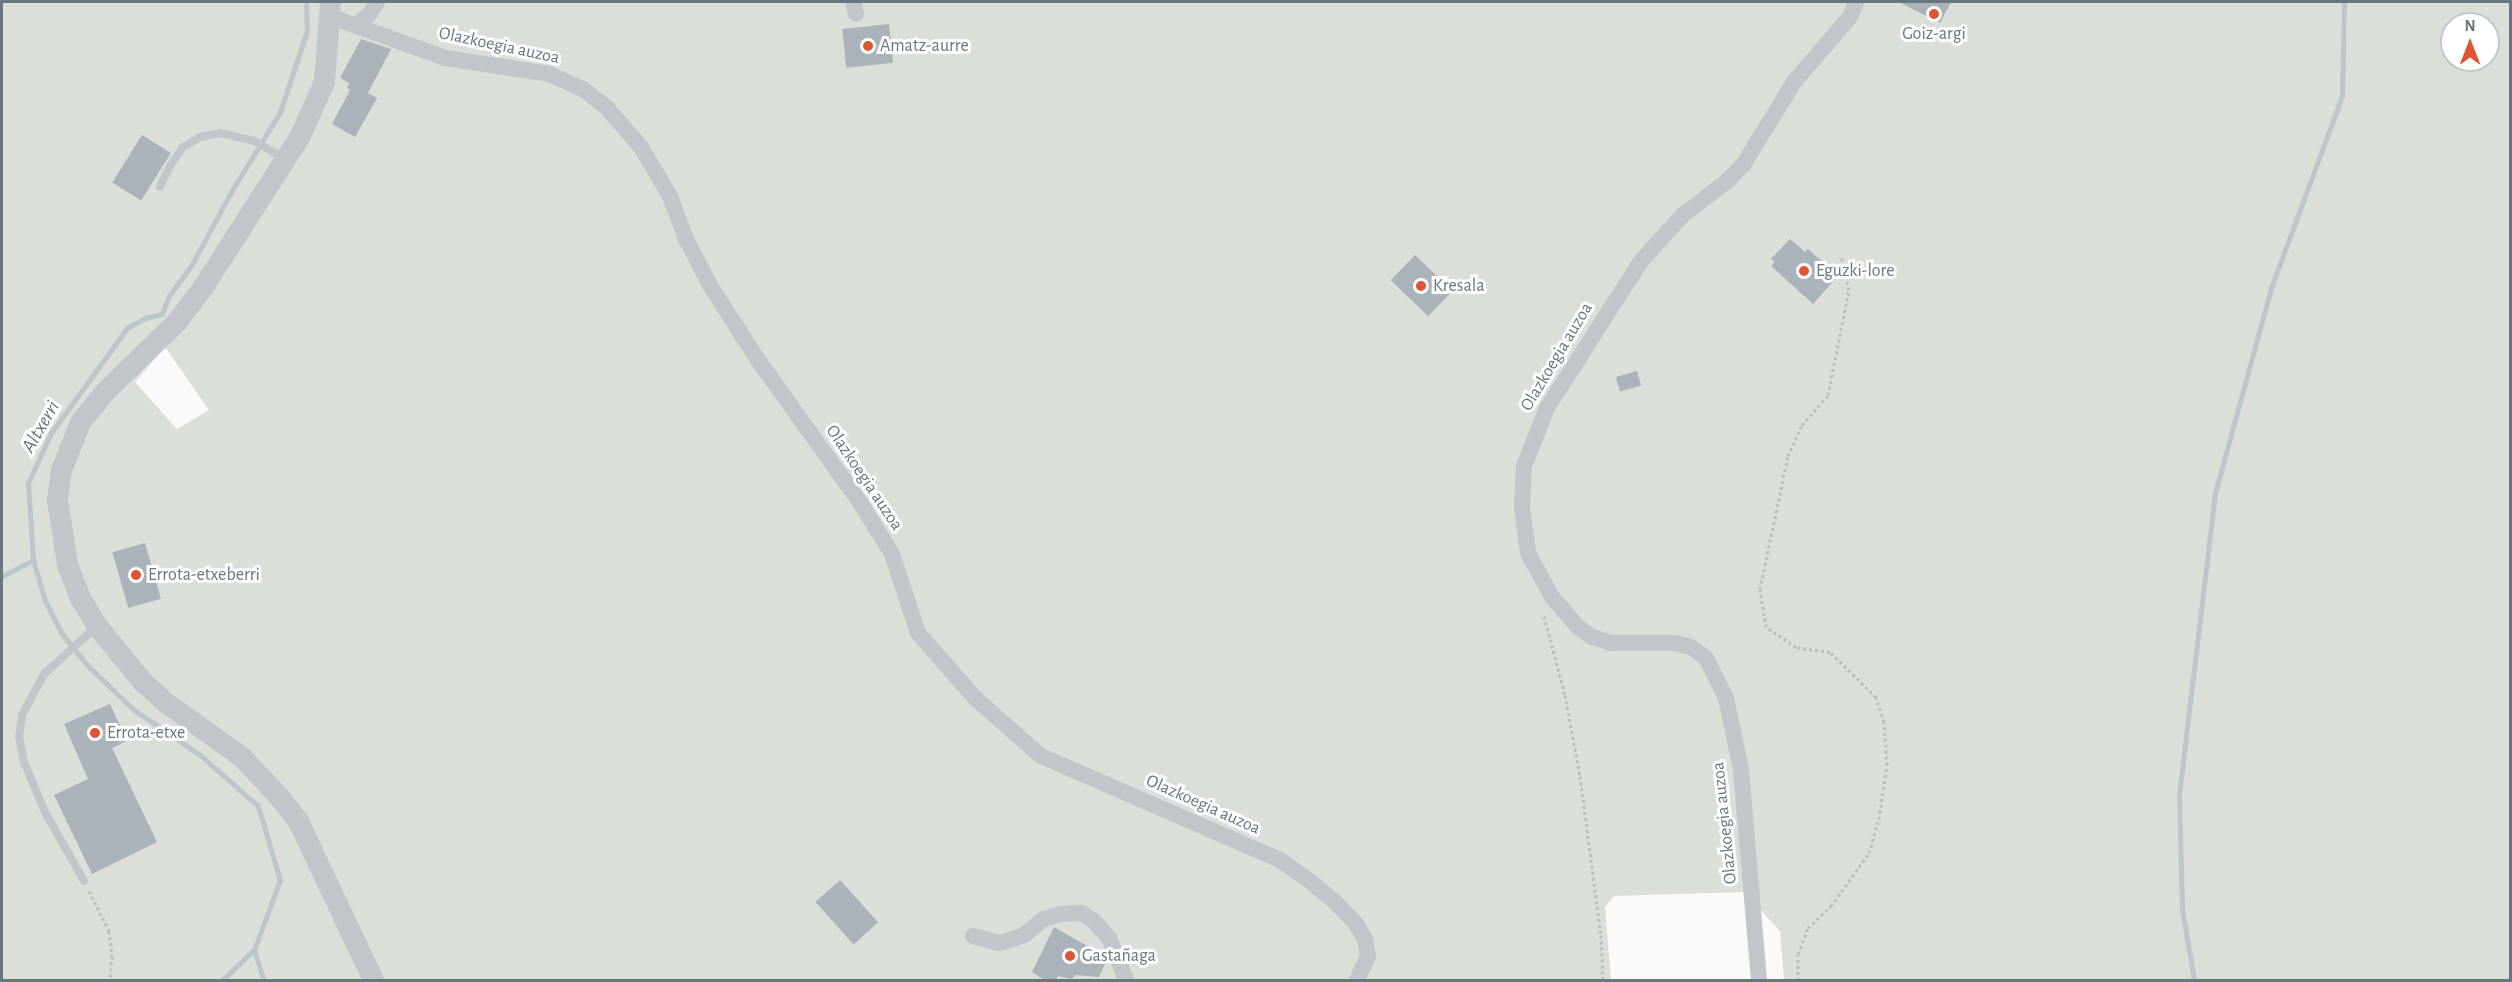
<!DOCTYPE html>
<html>
<head>
<meta charset="utf-8">
<style>
  body { margin:0 }
  #map { position:relative; width:2512px; height:982px; overflow:hidden; background:#fafaf8; font-family:"Alegreya Sans",sans-serif }
  div>[style] { position:absolute }
  .green>* { inset:0; background:#dadfd7 }
  .stream>* { height:5px; margin:-2.5px; padding:0 2.5px; transform-origin:2.5px; border-radius:2.5px; background:#bbc7cb }
  .building>* { inset:0; background:#aab3b9; transform-origin:0 0 }
  .path>* { height:3px; margin-top:-1.5px; transform-origin:0; background:repeating-linear-gradient(90deg,#bcbfc2 0 3px,transparent 0 6px) }
  .service>* { height:8px; margin:-4px; padding:0 4px; transform-origin:4px; border-radius:4px; background:#c1c6ca }
  .minor>* { height:16px; margin:-8px; padding:0 8px; transform-origin:8px; border-radius:8px; background:#c1c6ca }
  .tertiary>* { height:21px; margin:-10.5px; padding:0 10.5px; transform-origin:10.5px; border-radius:10.5px; background:#c1c6ca }
  .dots>* { width:16px; height:16px; translate:-50% -50%; box-sizing:border-box; border:3px solid #fff; border-radius:50% }
  span { translate:-50% -50%; white-space:nowrap; text-align:center; line-height:1.15; -webkit-text-stroke:6px #fff; paint-order:stroke }
  .poi-label { font-size:18px; color:#667782 }
  .left { translate:0 -50%; text-align:left }
  .street-label { font-size:18px; color:#667782 }
  .water-label { font-size:20px; color:#60767c; font-style:italic }
  .frame { position:absolute; inset:0; border:3px solid #667782; pointer-events:none }
  .north { position:absolute; left:2440px; top:12px; width:60px; height:60px; box-sizing:border-box; background:#fff; border:2px solid #c2c9cd; border-radius:50%; rotate:0deg; font-size:16px; font-weight:700; line-height:24px; text-align:center; color:#667782 }
  .north::after { content:''; display:block; margin:auto; width:21px; height:27px; background:#df5433; clip-path:polygon(50% 0,100% 100%,50% 72%,0 100%) }
</style>
</head>
<body>
<div id="map">
  <div class="green">
    <div style="clip-path:polygon(evenodd,2px 2px,2510px 2px,2510px 980px,1784px 980px,1780px 931px,1744px 892px,1614px 896px,1605px 907px,1611px 980px,2px 980px,2px 2px,2452px 24px,2488px 24px,2488px 60px,2452px 60px,2452px 24px,2px 2px,165px 347px,209px 410px,177px 429px,135px 382px,165px 347px)"></div>
  </div>
  <div class="stream">
    <div style="left:2px;top:576px;width:35px;rotate:-27deg"></div>
    <div style="left:254px;top:950px;width:32px;rotate:72deg"></div>
    <div style="left:222px;top:980px;width:44px;rotate:-43.2deg"></div>
    <div style="left:254px;top:950px;width:75px;rotate:-69.6deg"></div>
    <div style="left:280px;top:880px;width:77px;rotate:-106.6deg"></div>
    <div style="left:258px;top:806px;width:77px;rotate:-138.7deg"></div>
    <div style="left:200px;top:755px;width:80px;rotate:-145.7deg"></div>
    <div style="left:134px;top:710px;width:64px;rotate:-136.3deg"></div>
    <div style="left:88px;top:666px;width:41px;rotate:-129.1deg"></div>
    <div style="left:62px;top:634px;width:38px;rotate:-117deg"></div>
    <div style="left:45px;top:600px;width:42px;rotate:-106.7deg"></div>
    <div style="left:33px;top:560px;width:77px;rotate:-93.7deg"></div>
    <div style="left:28px;top:483px;width:55px;rotate:-65.3deg"></div>
    <div style="left:51px;top:433px;width:130px;rotate:-54.1deg"></div>
    <div style="left:127px;top:328px;width:21px;rotate:-29deg"></div>
    <div style="left:145px;top:318px;width:17px;rotate:-13deg"></div>
    <div style="left:162px;top:314px;width:19px;rotate:-69deg"></div>
    <div style="left:169px;top:296px;width:37px;rotate:-54deg"></div>
    <div style="left:191px;top:266px;width:84px;rotate:-61.6deg"></div>
    <div style="left:231px;top:192px;width:94px;rotate:-58.5deg"></div>
    <div style="left:280px;top:112px;width:85px;rotate:-71.6deg"></div>
    <div style="left:307px;top:31px;width:29px;rotate:-92deg"></div>
    <div style="left:2194px;top:980px;width:72px;rotate:-99.6deg"></div>
    <div style="left:2182px;top:909px;width:114px;rotate:-91.5deg"></div>
    <div style="left:2179px;top:795px;width:304px;rotate:-83.2deg"></div>
    <div style="left:2215px;top:493px;width:213px;rotate:-74.7deg"></div>
    <div style="left:2271px;top:288px;width:205px;rotate:-69.7deg"></div>
    <div style="left:2342px;top:96px;width:94px;rotate:-88.8deg"></div>
  </div>
  <div class="building">
    <div style="clip-path:polygon(1899px 2px,1951px 2px,1940px 23px)"></div>
    <div style="left:889px;top:24px;width:39px;height:47px;rotate:84deg"></div>
    <div style="clip-path:polygon(361px 39px,391px 49px,368px 93px,377px 98px,355px 137px,332px 124px,350px 90px,347px 88px,349px 83px,340px 78px)"></div>
    <div style="left:142px;top:135px;width:34px;height:56px;rotate:32deg"></div>
    <div style="clip-path:polygon(1790px 239px,1805px 252px,1808px 249px,1838px 276px,1813px 304px,1771px 266px,1775px 262px,1771px 259px)"></div>
    <div style="left:1415px;top:255px;width:52px;height:35px;rotate:44deg"></div>
    <div style="left:1637px;top:371px;width:15px;height:22px;rotate:74deg"></div>
    <div style="left:145px;top:543px;width:58px;height:34px;rotate:74deg"></div>
    <div style="clip-path:polygon(110px 704px,127px 741px,112px 748px,157px 842px,92px 874px,54px 795px,88px 779px,64px 724px)"></div>
    <div style="left:840px;top:880px;width:57px;height:33px;rotate:48deg"></div>
    <div style="clip-path:polygon(1054px 927px,1101px 954px,1099px 958px,1106px 962px,1099px 977px,1076px 975px,1071px 979px,1058px 976px,1055px 981px,1046px 981px,1032px 972px)"></div>
  </div>
  <div class="path">
    <div style="left:1544px;top:616px;width:82px;rotate:75.1deg"></div>
    <div style="left:1565px;top:695px;width:82px;rotate:79.5deg"></div>
    <div style="left:1580px;top:776px;width:160px;rotate:82.5deg"></div>
    <div style="left:1601px;top:935px;width:45px;rotate:87.5deg"></div>
    <div style="left:89px;top:891px;width:45px;rotate:63.4deg"></div>
    <div style="left:109px;top:931px;width:25px;rotate:83deg"></div>
    <div style="left:112px;top:956px;width:24px;rotate:95deg"></div>
    <div style="left:1798px;top:980px;width:26px;rotate:-90deg"></div>
    <div style="left:1798px;top:954px;width:28px;rotate:-69deg"></div>
    <div style="left:1808px;top:928px;width:32px;rotate:-44deg"></div>
    <div style="left:1831px;top:906px;width:65px;rotate:-54.4deg"></div>
    <div style="left:1869px;top:853px;width:35px;rotate:-74deg"></div>
    <div style="left:1879px;top:819px;width:55px;rotate:-81.6deg"></div>
    <div style="left:1887px;top:765px;width:43px;rotate:-94deg"></div>
    <div style="left:1884px;top:722px;width:26px;rotate:-108deg"></div>
    <div style="left:1876px;top:697px;width:64px;rotate:-135.6deg"></div>
    <div style="left:1830px;top:652px;width:34px;rotate:-172deg"></div>
    <div style="left:1796px;top:647px;width:36px;rotate:-146deg"></div>
    <div style="left:1766px;top:627px;width:38px;rotate:-99deg"></div>
    <div style="left:1760px;top:589px;width:136px;rotate:-78.1deg"></div>
    <div style="left:1788px;top:456px;width:34px;rotate:-66deg"></div>
    <div style="left:1802px;top:425px;width:40px;rotate:-49deg"></div>
    <div style="left:1828px;top:395px;width:107px;rotate:-78.7deg"></div>
    <div style="left:1849px;top:290px;width:36px;rotate:-103deg"></div>
  </div>
  <div class="service">
    <div style="left:160px;top:187px;width:23px;rotate:-65deg"></div>
    <div style="left:170px;top:166px;width:23px;rotate:-56deg"></div>
    <div style="left:183px;top:147px;width:20px;rotate:-30deg"></div>
    <div style="left:200px;top:137px;width:20px;rotate:-11deg"></div>
    <div style="left:220px;top:133px;width:35px;rotate:13deg"></div>
    <div style="left:254px;top:141px;width:34px;rotate:30deg"></div>
    <div style="left:84px;top:881px;width:79px;rotate:-119.5deg"></div>
    <div style="left:45px;top:812px;width:54px;rotate:-112.8deg"></div>
    <div style="left:24px;top:762px;width:25px;rotate:-101deg"></div>
    <div style="left:19px;top:737px;width:22px;rotate:-82deg"></div>
    <div style="left:22px;top:715px;width:47px;rotate:-61.8deg"></div>
    <div style="left:44px;top:674px;width:72px;rotate:-42.2deg"></div>
  </div>
  <div class="minor">
    <div style="left:853px;top:2px;width:12px;rotate:76deg"></div>
    <div style="left:329px;top:16px;width:123px;rotate:19.9deg"></div>
    <div style="left:445px;top:58px;width:105px;rotate:8.7deg"></div>
    <div style="left:549px;top:74px;width:37px;rotate:24deg"></div>
    <div style="left:583px;top:89px;width:31px;rotate:38deg"></div>
    <div style="left:607px;top:108px;width:52px;rotate:48.9deg"></div>
    <div style="left:641px;top:147px;width:57px;rotate:59.4deg"></div>
    <div style="left:670px;top:196px;width:46px;rotate:69.6deg"></div>
    <div style="left:686px;top:239px;width:54px;rotate:62.5deg"></div>
    <div style="left:711px;top:287px;width:87px;rotate:57.2deg"></div>
    <div style="left:758px;top:360px;width:177px;rotate:54.4deg"></div>
    <div style="left:861px;top:504px;width:59px;rotate:58.2deg"></div>
    <div style="left:892px;top:554px;width:83px;rotate:71.8deg"></div>
    <div style="left:918px;top:633px;width:88px;rotate:48.7deg"></div>
    <div style="left:976px;top:699px;width:86px;rotate:41.2deg"></div>
    <div style="left:1041px;top:756px;width:261px;rotate:23.5deg"></div>
    <div style="left:1280px;top:860px;width:37px;rotate:35deg"></div>
    <div style="left:1310px;top:881px;width:34px;rotate:40deg"></div>
    <div style="left:1336px;top:903px;width:29px;rotate:46deg"></div>
    <div style="left:1356px;top:924px;width:17px;rotate:59deg"></div>
    <div style="left:1365px;top:939px;width:17px;rotate:80deg"></div>
    <div style="left:1368px;top:956px;width:26px;rotate:115deg"></div>
    <div style="left:356px;top:25px;width:16px;rotate:-38deg"></div>
    <div style="left:369px;top:15px;width:15px;rotate:-58deg"></div>
    <div style="left:973px;top:936px;width:28px;rotate:15deg"></div>
    <div style="left:1000px;top:943px;width:25px;rotate:-18deg"></div>
    <div style="left:1024px;top:935px;width:26px;rotate:-39deg"></div>
    <div style="left:1044px;top:919px;width:17px;rotate:-17deg"></div>
    <div style="left:1060px;top:914px;width:22px;rotate:-3deg"></div>
    <div style="left:1082px;top:913px;width:14px;rotate:34deg"></div>
    <div style="left:1094px;top:921px;width:23px;rotate:49deg"></div>
    <div style="left:1109px;top:938px;width:45px;rotate:68deg"></div>
    <div style="left:1759px;top:980px;width:212px;rotate:-94.9deg"></div>
    <div style="left:1741px;top:769px;width:73px;rotate:-101.9deg"></div>
    <div style="left:1726px;top:698px;width:45px;rotate:-116.6deg"></div>
    <div style="left:1706px;top:658px;width:19px;rotate:-144deg"></div>
    <div style="left:1691px;top:647px;width:16px;rotate:-166deg"></div>
    <div style="left:1675px;top:643px;width:64px;rotate:180deg"></div>
    <div style="left:1611px;top:643px;width:20px;rotate:-162deg"></div>
    <div style="left:1592px;top:637px;width:17px;rotate:-144deg"></div>
    <div style="left:1578px;top:627px;width:40px;rotate:-131deg"></div>
    <div style="left:1552px;top:597px;width:50px;rotate:-118.6deg"></div>
    <div style="left:1528px;top:553px;width:46px;rotate:-97.4deg"></div>
    <div style="left:1522px;top:507px;width:41px;rotate:-87.2deg"></div>
    <div style="left:1524px;top:466px;width:62px;rotate:-68.4deg"></div>
    <div style="left:1547px;top:408px;width:174px;rotate:-57.4deg"></div>
    <div style="left:1641px;top:261px;width:62px;rotate:-47.6deg"></div>
    <div style="left:1683px;top:215px;width:54px;rotate:-37.5deg"></div>
    <div style="left:1726px;top:182px;width:24px;rotate:-45deg"></div>
    <div style="left:1743px;top:165px;width:97px;rotate:-58.4deg"></div>
    <div style="left:1794px;top:82px;width:86px;rotate:-49.3deg"></div>
    <div style="left:1850px;top:17px;width:16px;rotate:-68deg"></div>
  </div>
  <div class="tertiary">
    <div style="left:330px;top:2px;width:80px;rotate:94.3deg"></div>
    <div style="left:324px;top:82px;width:60px;rotate:114.4deg"></div>
    <div style="left:299px;top:137px;width:179px;rotate:122.7deg"></div>
    <div style="left:202px;top:288px;width:41px;rotate:127.1deg"></div>
    <div style="left:177px;top:321px;width:100px;rotate:135.8deg"></div>
    <div style="left:105px;top:391px;width:40px;rotate:129deg"></div>
    <div style="left:80px;top:422px;width:52px;rotate:111.6deg"></div>
    <div style="left:61px;top:470px;width:30px;rotate:98deg"></div>
    <div style="left:57px;top:500px;width:65px;rotate:81.1deg"></div>
    <div style="left:67px;top:564px;width:34px;rotate:69deg"></div>
    <div style="left:79px;top:596px;width:35px;rotate:59deg"></div>
    <div style="left:97px;top:626px;width:71px;rotate:50.7deg"></div>
    <div style="left:142px;top:681px;width:31px;rotate:42deg"></div>
    <div style="left:165px;top:702px;width:95px;rotate:35.5deg"></div>
    <div style="left:242px;top:757px;width:57px;rotate:47.1deg"></div>
    <div style="left:281px;top:799px;width:28px;rotate:52deg"></div>
    <div style="left:298px;top:821px;width:176px;rotate:64.7deg"></div>
  </div>
  <div class="dots">
    <div style="left:1934px;top:14px;background:#df5433"></div>
    <div style="left:868px;top:46px;background:#df5433"></div>
    <div style="left:1804px;top:271px;background:#df5433"></div>
    <div style="left:1421px;top:286px;background:#df5433"></div>
    <div style="left:136px;top:575px;background:#df5433"></div>
    <div style="left:95px;top:733px;background:#df5433"></div>
    <div style="left:1070px;top:956px;background:#df5433"></div>
  </div>
  <div class="poi-label">
    <span style="left:1934px;top:34px">Goiz-argi</span>
    <span class="left" style="left:880px;top:46px">Amatz-aurre</span>
    <span class="left" style="left:1816px;top:271px">Eguzki-lore</span>
    <span class="left" style="left:1433px;top:286px">Kresala</span>
    <span class="left" style="left:148px;top:575px">Errota-etxeberri</span>
    <span class="left" style="left:107px;top:733px">Errota-etxe</span>
    <span class="left" style="left:1082px;top:956px">Gastañaga</span>
  </div>
  <div class="street-label">
    <span style="left:499px;top:46px;rotate:12deg">Olazkoegia auzoa</span>
    <span style="left:1557px;top:357px;rotate:-59deg">Olazkoegia auzoa</span>
    <span style="left:864px;top:478px;rotate:56deg">Olazkoegia auzoa</span>
    <span style="left:1203px;top:805px;rotate:24deg">Olazkoegia auzoa</span>
    <span style="left:1725px;top:823px;rotate:-96deg">Olazkoegia auzoa</span>
  </div>
  <div class="water-label">
    <span style="left:41px;top:427px;rotate:-60deg">Altxerri</span>
  </div>
  <div class="frame"></div>
  <div class="north">N</div>
</div>
</body>
</html>
